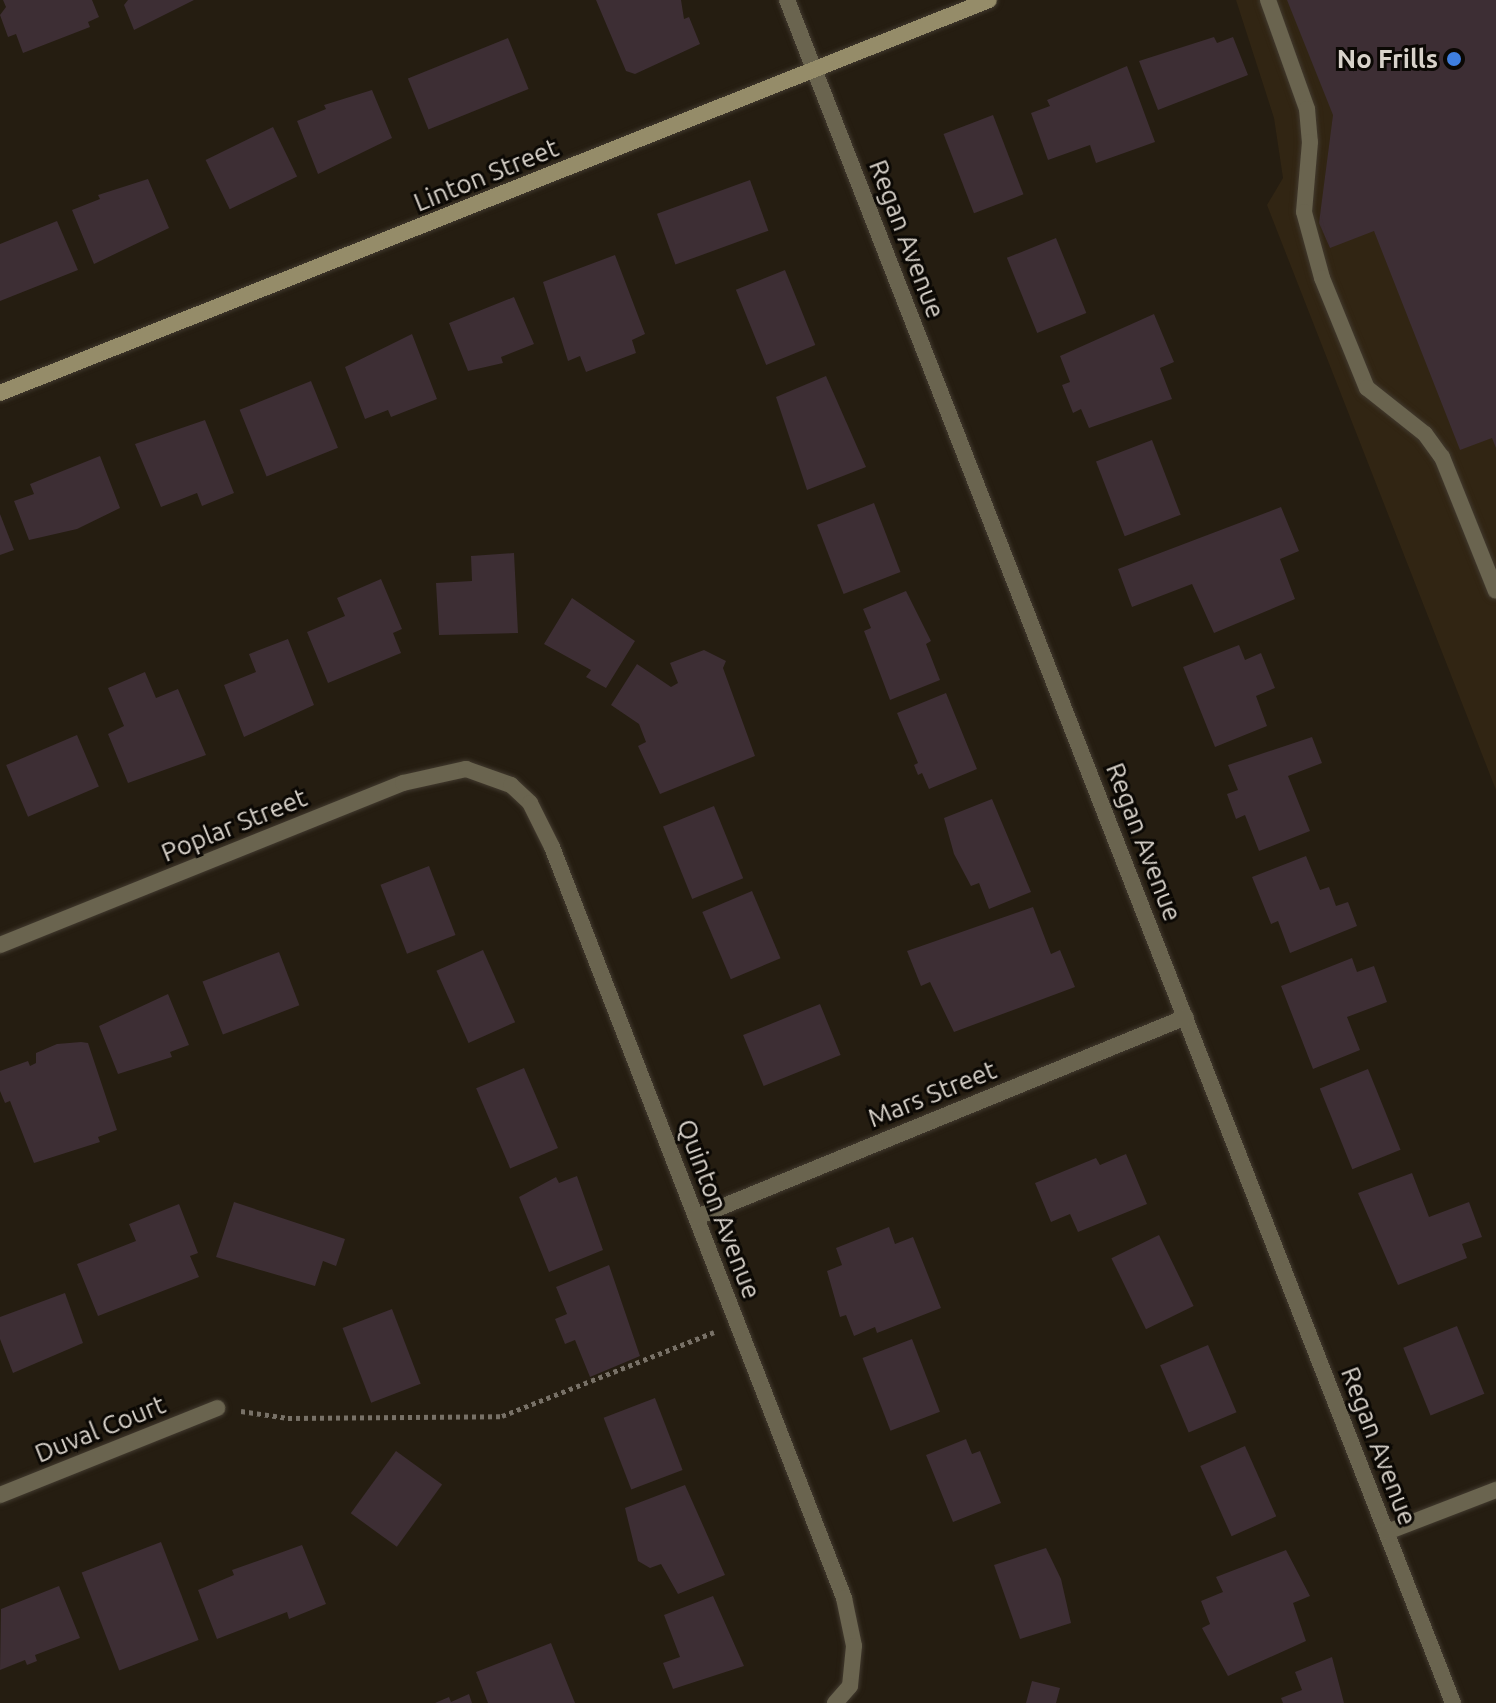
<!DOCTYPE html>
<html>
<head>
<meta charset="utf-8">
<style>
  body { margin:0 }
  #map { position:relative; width:1496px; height:1703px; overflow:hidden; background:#251d11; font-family:Ubuntu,sans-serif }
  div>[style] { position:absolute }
  .built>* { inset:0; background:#312513 }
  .building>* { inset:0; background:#3d2e34; transform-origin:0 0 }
  .path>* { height:5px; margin-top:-2.5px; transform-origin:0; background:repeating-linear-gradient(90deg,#787167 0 4px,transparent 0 8px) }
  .roads { filter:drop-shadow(0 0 2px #423a2f) drop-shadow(0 0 2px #423a2f) }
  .lane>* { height:16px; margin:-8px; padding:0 8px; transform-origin:8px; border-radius:8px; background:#6a644f }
  .street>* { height:16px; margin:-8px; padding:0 8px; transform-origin:8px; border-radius:8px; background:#6a644f }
  .secondary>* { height:16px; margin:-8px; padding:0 8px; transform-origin:8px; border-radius:8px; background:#958c69 }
  .dots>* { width:22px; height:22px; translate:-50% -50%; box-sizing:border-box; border:4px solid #0b0804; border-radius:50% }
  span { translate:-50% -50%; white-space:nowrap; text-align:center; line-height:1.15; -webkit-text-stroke:6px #0b0804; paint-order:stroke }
  .poi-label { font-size:26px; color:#d8d2ca; font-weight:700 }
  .right { translate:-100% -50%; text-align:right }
  .street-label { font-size:26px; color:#d8d2ca }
</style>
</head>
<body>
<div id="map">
  <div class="built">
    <div style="clip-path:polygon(1236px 0,1496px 0,1496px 790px,1267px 205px,1283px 178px,1274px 118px)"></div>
  </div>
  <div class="building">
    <div style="clip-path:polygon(3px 0,92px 0,99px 17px,88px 22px,90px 27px,23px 53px,16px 34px,8px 37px,0 15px,6px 7px)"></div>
    <div style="clip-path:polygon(128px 0,194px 0,134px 30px,124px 5px)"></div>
    <div style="clip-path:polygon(596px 0,681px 0,684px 19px,689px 17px,700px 44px,635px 74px,626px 71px)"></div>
    <div style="clip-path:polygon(1287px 0,1496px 0,1496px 448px,1492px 438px,1460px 450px,1374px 231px,1330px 248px,1319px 223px,1333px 115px)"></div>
    <div style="clip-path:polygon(1214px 37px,1217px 43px,1233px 37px,1248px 75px,1158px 110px,1139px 61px)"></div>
    <div style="left:508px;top:38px;width:55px;height:108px;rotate:68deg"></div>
    <div style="clip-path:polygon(1127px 66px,1155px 142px,1096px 163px,1090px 145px,1048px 160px,1031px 113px,1050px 106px,1047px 100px)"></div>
    <div style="clip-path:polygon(372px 90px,392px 138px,318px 174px,297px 121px,326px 109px,324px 105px)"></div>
    <div style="left:993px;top:115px;width:85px;height:53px;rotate:69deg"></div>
    <div style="left:273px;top:127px;width:55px;height:75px;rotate:64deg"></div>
    <div style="clip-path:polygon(148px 179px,169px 228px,94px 264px,72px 210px,100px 199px,98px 195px)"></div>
    <div style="left:750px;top:180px;width:54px;height:99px;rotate:70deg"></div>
    <div style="clip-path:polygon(57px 221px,78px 270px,0 301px,0 244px)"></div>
    <div style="left:1056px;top:238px;width:81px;height:53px;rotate:68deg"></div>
    <div style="clip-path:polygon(615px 255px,645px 334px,632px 340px,636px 353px,586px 372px,580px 356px,568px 361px,543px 282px)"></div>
    <div style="left:785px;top:270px;width:81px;height:53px;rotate:68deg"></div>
    <div style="clip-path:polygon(514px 297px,534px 344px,501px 357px,503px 363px,468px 371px,449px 323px)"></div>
    <div style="clip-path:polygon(1154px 314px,1174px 362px,1160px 368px,1172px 399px,1089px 428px,1081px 409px,1073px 413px,1062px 385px,1070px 382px,1060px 356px)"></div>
    <div style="clip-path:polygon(412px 334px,437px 399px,391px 417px,388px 410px,365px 419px,345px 367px)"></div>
    <div style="clip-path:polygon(826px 376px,866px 467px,807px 490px,776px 397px)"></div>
    <div style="left:311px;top:381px;width:72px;height:77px;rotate:68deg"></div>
    <div style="clip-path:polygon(205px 420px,234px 493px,202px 506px,197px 493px,161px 507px,135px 444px)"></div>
    <div style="left:1152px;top:440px;width:80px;height:60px;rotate:69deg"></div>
    <div style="clip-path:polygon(100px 456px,120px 508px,77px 529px,29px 540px,14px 501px,34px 494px,30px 484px)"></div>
    <div style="left:874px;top:503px;width:74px;height:61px;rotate:69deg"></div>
    <div style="clip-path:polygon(1281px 507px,1299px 551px,1280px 559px,1295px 599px,1214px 633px,1192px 584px,1132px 607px,1118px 569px)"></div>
    <div style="clip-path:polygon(0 514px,14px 550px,0 555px)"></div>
    <div style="clip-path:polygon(514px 553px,518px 633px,439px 635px,436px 583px,472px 581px,471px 556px)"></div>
    <div style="clip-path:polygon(381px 579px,402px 629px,393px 633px,401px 653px,328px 683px,307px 632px,345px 616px,337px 598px)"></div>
    <div style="clip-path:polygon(906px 591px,931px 641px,926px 644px,940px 680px,890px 700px,864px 631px,871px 628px,863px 609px)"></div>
    <div style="clip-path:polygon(572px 598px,635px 641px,606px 688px,586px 677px,591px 670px,544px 644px)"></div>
    <div style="clip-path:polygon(288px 639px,314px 705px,244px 737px,224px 685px,256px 672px,249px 654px)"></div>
    <div style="clip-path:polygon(1239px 645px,1245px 660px,1261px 653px,1275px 688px,1256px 696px,1267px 726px,1215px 747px,1183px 667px)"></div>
    <div style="clip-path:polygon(704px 650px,726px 661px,723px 668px,755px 756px,660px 794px,638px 746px,646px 742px,639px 724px,611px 705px,637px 664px,671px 687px,678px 683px,670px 663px)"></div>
    <div style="clip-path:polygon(145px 672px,156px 698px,178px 689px,206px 755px,128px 783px,108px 734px,124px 726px,108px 688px)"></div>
    <div style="clip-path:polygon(946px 693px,977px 769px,929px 789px,922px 773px,918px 775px,914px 765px,918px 763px,897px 713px)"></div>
    <div style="left:77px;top:735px;width:56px;height:77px;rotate:67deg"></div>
    <div style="clip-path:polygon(1312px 737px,1322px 763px,1288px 776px,1310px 831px,1259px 851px,1245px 815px,1236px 819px,1227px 794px,1238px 790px,1228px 765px)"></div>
    <div style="clip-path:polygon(992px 799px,1031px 892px,989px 909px,979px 883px,971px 886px,954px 854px,944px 818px)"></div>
    <div style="left:714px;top:806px;width:78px;height:55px;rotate:68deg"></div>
    <div style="clip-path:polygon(1306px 856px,1320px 890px,1329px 887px,1336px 906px,1348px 902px,1357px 926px,1290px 953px,1278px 921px,1271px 924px,1252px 877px)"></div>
    <div style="left:429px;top:866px;width:74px;height:52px;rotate:69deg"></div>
    <div style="left:752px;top:891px;width:73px;height:54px;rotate:67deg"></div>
    <div style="clip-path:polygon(1033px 907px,1051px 954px,1060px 950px,1075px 987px,954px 1032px,930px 982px,921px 986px,907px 951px)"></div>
    <div style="left:483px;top:950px;width:79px;height:51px;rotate:66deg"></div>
    <div style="left:279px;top:952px;width:57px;height:82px;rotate:69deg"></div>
    <div style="clip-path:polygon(1352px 958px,1357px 972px,1374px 966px,1387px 1002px,1347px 1017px,1360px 1050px,1313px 1069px,1281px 986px)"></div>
    <div style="clip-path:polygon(168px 994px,189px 1045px,170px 1052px,172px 1057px,118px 1074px,99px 1026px)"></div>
    <div style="left:820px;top:1004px;width:55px;height:83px;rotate:68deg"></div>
    <div style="clip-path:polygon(81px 1042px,88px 1043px,117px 1130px,98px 1137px,100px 1142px,34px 1163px,10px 1101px,5px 1103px,0 1091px,0 1071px,28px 1061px,30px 1066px,36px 1063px,36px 1053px,57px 1044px)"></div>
    <div style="left:524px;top:1068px;width:87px;height:52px;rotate:67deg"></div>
    <div style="left:1368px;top:1069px;width:87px;height:52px;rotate:68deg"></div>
    <div style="clip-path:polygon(1126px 1154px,1147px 1204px,1078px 1232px,1070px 1214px,1051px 1222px,1035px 1183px,1096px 1158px,1100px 1165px)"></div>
    <div style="clip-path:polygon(1412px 1173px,1429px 1217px,1469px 1202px,1482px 1237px,1462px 1244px,1467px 1258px,1398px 1285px,1358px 1193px)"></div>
    <div style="clip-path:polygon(577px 1176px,603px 1250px,549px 1272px,519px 1197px,556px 1177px,559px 1183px)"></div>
    <div style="clip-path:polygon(234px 1202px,345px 1239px,336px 1266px,323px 1261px,315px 1286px,216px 1257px)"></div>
    <div style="clip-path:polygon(179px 1204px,198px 1253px,190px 1256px,199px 1277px,98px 1316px,77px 1264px,136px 1241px,129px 1224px)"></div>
    <div style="clip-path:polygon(889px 1227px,895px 1244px,913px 1237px,941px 1308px,877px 1333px,875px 1327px,854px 1336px,846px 1315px,840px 1317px,827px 1271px,842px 1265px,836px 1248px)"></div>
    <div style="left:1159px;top:1235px;width:79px;height:53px;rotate:64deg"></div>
    <div style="clip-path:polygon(609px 1265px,640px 1356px,590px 1377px,575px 1340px,565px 1344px,555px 1319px,567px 1314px,556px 1287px)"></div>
    <div style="clip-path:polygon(65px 1293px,83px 1343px,13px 1373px,0 1339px,0 1317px)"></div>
    <div style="left:392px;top:1309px;width:80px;height:53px;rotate:69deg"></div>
    <div style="left:1457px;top:1326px;width:73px;height:58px;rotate:68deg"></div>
    <div style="left:912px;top:1339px;width:78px;height:53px;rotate:69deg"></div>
    <div style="left:1208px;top:1345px;width:73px;height:52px;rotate:67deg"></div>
    <div style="left:655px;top:1398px;width:77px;height:55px;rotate:69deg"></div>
    <div style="clip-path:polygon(966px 1439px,972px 1454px,980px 1451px,1001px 1503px,953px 1522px,926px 1455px)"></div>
    <div style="left:1245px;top:1446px;width:77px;height:49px;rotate:66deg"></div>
    <div style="left:396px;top:1451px;width:57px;height:77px;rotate:36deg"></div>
    <div style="clip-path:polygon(685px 1485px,725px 1575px,678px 1594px,661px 1564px,650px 1568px,638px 1561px,625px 1508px)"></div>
    <div style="left:161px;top:1542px;width:105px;height:85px;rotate:69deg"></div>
    <div style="clip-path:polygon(302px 1545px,326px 1604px,289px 1619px,287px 1612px,217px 1639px,198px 1590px,234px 1575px,232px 1570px)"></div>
    <div style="clip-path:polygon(1046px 1548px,1061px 1579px,1071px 1623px,1020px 1639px,994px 1565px)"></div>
    <div style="clip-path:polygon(1286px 1550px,1310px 1596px,1293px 1603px,1306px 1641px,1228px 1676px,1202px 1628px,1210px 1624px,1201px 1601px,1223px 1592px,1216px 1577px)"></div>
    <div style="clip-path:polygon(59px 1586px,80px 1638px,35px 1655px,37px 1661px,27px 1665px,25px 1660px,0 1670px,1px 1609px)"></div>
    <div style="clip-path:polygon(713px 1596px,744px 1666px,673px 1689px,663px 1663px,680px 1657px,664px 1615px)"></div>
    <div style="clip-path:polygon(551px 1643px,575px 1703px,488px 1703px,476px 1672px)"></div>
    <div style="clip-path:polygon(1332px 1657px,1344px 1703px,1283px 1703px,1281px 1698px,1302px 1690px,1295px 1672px)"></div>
    <div style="clip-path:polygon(1032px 1681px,1060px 1688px,1056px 1703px,1026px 1703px)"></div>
    <div style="clip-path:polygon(469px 1694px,472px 1703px,435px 1703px,449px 1697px,451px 1702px)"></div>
  </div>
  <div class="path">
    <div style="left:241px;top:1411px;width:48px;rotate:8.5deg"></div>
    <div style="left:288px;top:1418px;width:214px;rotate:-0.5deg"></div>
    <div style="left:502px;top:1416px;width:228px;rotate:-21.6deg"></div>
  </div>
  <div class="roads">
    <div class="lane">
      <div style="left:1268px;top:0;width:116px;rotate:70.3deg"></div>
      <div style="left:1307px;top:109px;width:33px;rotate:85deg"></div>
      <div style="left:1310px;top:142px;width:70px;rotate:94.9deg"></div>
      <div style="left:1304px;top:212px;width:68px;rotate:74.7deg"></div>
      <div style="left:1322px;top:278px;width:119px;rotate:67.8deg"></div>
      <div style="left:1367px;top:388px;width:74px;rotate:38.4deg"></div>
      <div style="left:1425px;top:434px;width:29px;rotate:54deg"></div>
      <div style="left:1442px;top:457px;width:144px;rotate:68.1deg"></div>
    </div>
    <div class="street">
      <div style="left:787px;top:0;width:1829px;rotate:68.64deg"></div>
      <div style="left:0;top:945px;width:434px;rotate:-21.9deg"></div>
      <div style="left:403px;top:783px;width:65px;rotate:-12.5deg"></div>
      <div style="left:466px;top:769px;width:48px;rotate:19.6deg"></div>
      <div style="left:511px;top:785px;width:26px;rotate:43deg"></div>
      <div style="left:530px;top:803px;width:49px;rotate:63.4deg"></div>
      <div style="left:552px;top:847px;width:806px;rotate:68.75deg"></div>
      <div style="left:844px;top:1598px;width:49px;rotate:78.2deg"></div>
      <div style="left:854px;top:1646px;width:40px;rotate:95.7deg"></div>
      <div style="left:850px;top:1686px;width:23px;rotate:131deg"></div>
      <div style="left:697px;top:1217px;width:528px;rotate:-22.24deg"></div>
      <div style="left:0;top:1495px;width:234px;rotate:-21.8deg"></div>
      <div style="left:1387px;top:1532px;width:117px;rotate:-21.1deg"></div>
    </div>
    <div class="secondary">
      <div style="left:0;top:393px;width:1064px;rotate:-21.67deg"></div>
    </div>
  </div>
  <div class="dots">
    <div style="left:1454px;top:59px;background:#3f7fe0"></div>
  </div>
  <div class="poi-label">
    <span class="right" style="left:1438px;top:59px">No Frills</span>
  </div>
  <div class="street-label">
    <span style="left:486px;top:175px;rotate:-22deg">Linton Street</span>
    <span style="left:907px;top:239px;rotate:69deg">Regan Avenue</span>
    <span style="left:234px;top:825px;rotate:-22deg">Poplar Street</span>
    <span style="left:1144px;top:842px;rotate:69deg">Regan Avenue</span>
    <span style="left:932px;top:1094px;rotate:-22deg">Mars Street</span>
    <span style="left:719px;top:1209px;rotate:69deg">Quinton Avenue</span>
    <span style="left:100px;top:1429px;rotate:-22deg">Duval Court</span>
    <span style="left:1379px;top:1446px;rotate:69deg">Regan Avenue</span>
  </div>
</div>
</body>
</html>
